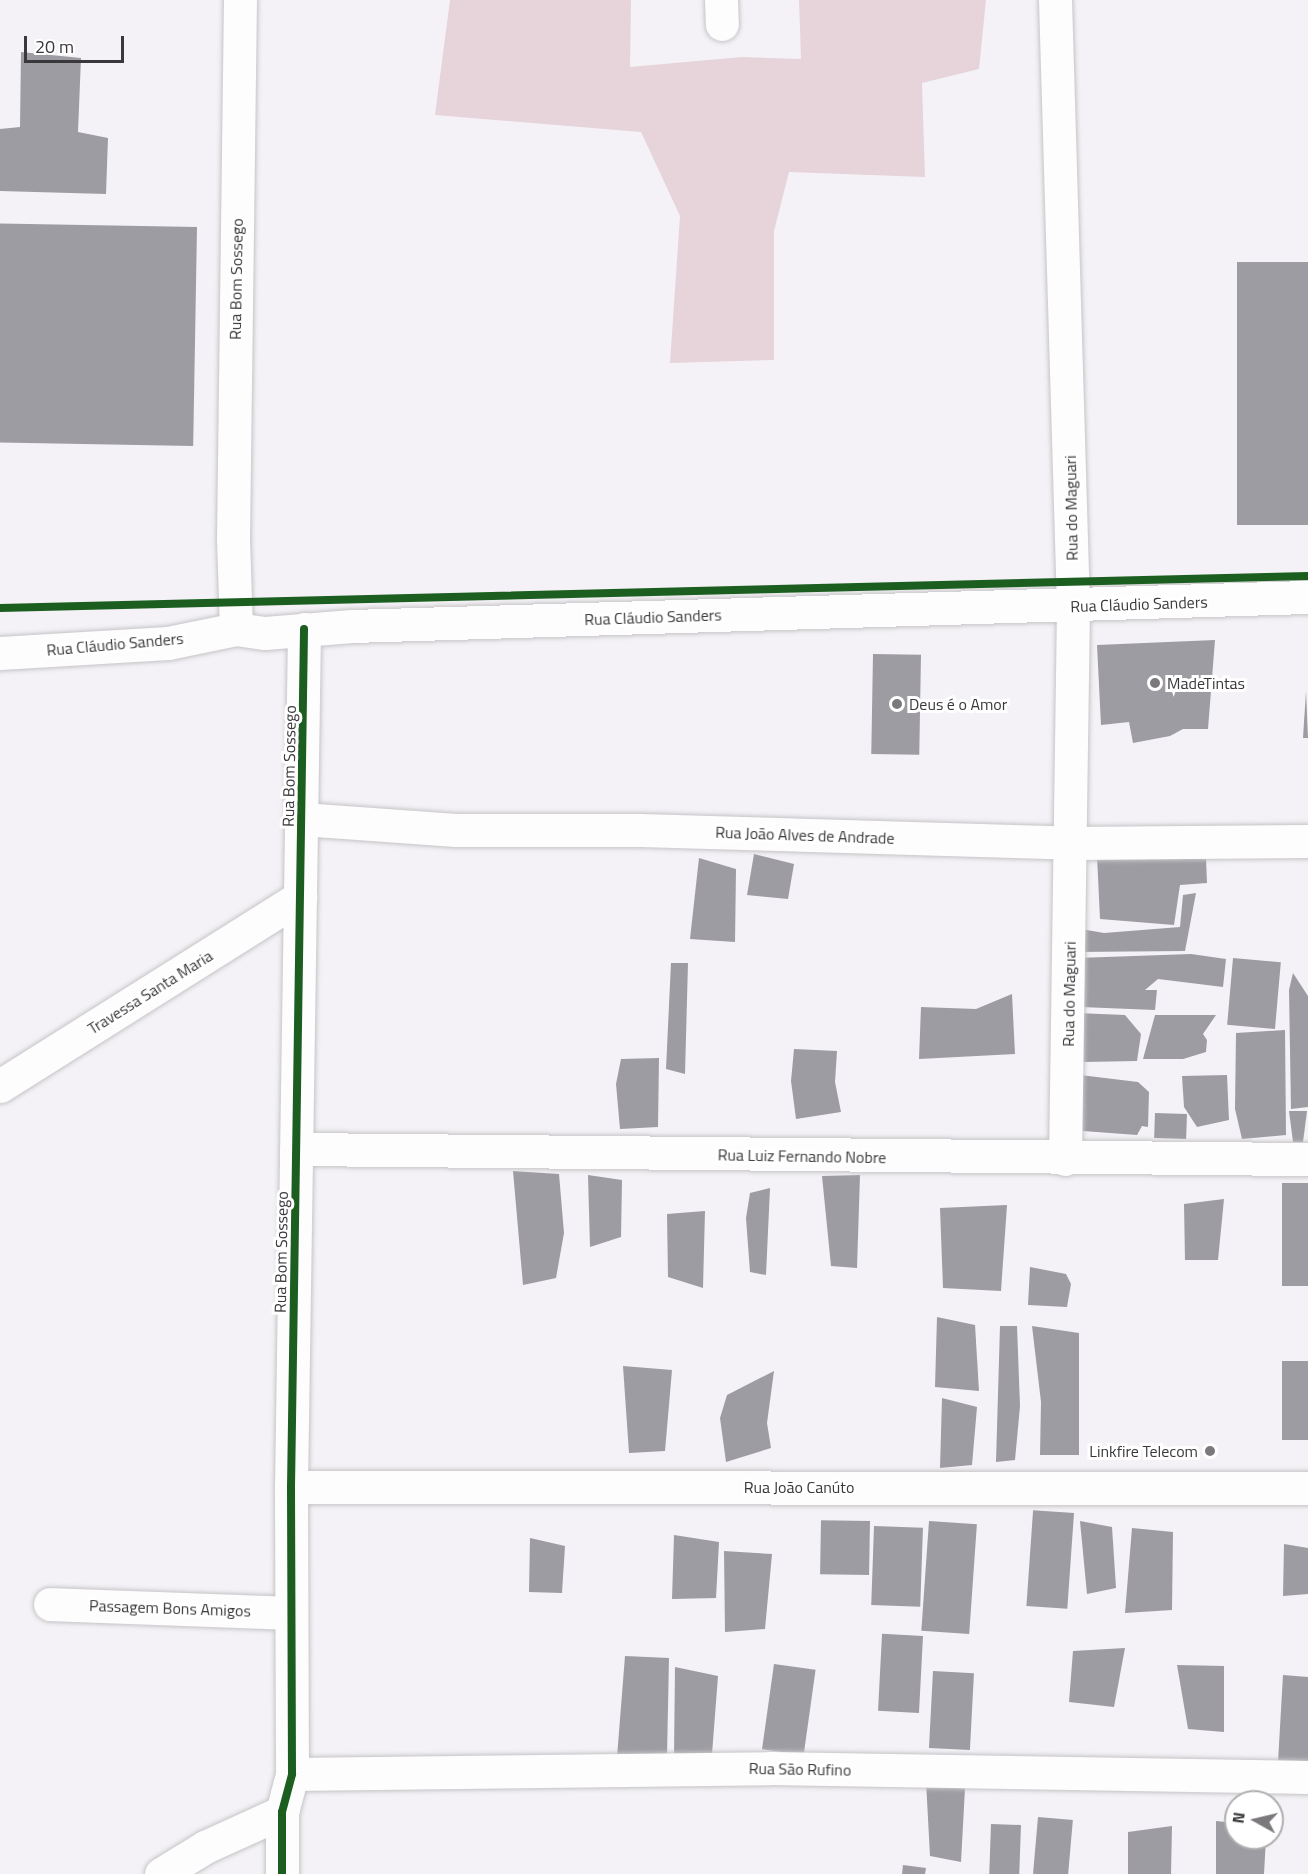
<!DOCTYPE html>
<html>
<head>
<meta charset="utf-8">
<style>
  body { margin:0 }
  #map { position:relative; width:1308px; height:1874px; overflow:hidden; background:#f4f2f6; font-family:"Titillium Web",sans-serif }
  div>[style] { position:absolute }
  .green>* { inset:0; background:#e6d4da }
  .building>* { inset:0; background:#9d9ca2; transform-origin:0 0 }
  .roads { filter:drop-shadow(0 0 2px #c6c4c7) drop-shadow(0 0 2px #c6c4c7) }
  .minor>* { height:33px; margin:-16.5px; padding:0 16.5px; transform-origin:16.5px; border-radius:16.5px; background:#fdfdfe }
  .major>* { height:33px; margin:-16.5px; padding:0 16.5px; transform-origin:16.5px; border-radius:16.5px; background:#fdfdfe }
  .cycleway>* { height:8px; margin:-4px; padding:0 4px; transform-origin:4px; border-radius:4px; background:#1b5e20 }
  .dots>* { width:16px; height:16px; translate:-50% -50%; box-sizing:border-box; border:3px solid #fff; border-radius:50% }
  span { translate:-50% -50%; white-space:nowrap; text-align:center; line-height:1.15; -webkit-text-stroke:6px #fff; paint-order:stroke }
  .street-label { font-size:16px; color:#3a383b }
  .poi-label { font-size:16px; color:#3a383b }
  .left { translate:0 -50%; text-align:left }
  .right { translate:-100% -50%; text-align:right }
  .north { position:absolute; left:1224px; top:1790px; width:60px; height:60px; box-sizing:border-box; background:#fff; border:2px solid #b0afb1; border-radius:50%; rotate:278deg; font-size:16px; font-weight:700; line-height:24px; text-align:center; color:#3a383b }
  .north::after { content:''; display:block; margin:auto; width:21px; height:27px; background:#7b797c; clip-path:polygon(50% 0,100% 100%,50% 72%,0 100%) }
  .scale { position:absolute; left:24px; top:36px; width:100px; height:27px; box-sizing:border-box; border:3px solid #3a383b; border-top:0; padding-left:8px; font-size:18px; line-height:21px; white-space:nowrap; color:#3a383b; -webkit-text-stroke:4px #fff; paint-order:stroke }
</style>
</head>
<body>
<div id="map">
  <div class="green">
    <div style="clip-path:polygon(450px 0,631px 0,630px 67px,742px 57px,801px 59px,799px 0,986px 0,979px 69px,922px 83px,925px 177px,789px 172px,774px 231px,774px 360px,670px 363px,680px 216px,641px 132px,435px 115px)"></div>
  </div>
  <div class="building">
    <div style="clip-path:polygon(21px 52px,81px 58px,78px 132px,108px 138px,106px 194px,0 191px,0 129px,20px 127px)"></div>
    <div style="left:197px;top:227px;width:219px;height:197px;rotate:91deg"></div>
    <div style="left:1308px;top:262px;width:263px;height:71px;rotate:90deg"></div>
    <div style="clip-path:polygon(1215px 640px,1208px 729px,1183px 729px,1170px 736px,1133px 743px,1129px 722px,1101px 725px,1097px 645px)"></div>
    <div style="left:873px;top:654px;width:48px;height:100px;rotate:1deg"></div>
    <div style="clip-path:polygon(1306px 691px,1308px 738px,1303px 738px)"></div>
    <div style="clip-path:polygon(1228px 847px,1223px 859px,1206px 858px,1207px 883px,1180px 885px,1174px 925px,1100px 919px,1097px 856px)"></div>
    <div style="clip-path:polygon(754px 854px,794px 864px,788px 899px,747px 895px)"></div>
    <div style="clip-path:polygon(699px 858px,736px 869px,735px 942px,690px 939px)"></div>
    <div style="clip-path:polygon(1196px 893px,1185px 951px,1075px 952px,1075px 928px,1104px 933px,1180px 927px,1183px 895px)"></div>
    <div style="clip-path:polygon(1191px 954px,1226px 959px,1223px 987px,1158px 979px,1145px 990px,1157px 990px,1155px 1010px,1081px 1007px,1077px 958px)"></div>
    <div style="left:1233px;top:958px;width:48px;height:67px;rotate:5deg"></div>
    <div style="clip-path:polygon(671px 963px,688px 963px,685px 1074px,666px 1069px)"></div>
    <div style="clip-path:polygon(1293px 973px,1308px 996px,1308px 1107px,1291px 1109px,1289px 990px)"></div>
    <div style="clip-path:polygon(1012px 994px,1015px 1054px,919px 1059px,921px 1007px,976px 1009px)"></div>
    <div style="clip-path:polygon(1076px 1013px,1125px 1015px,1141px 1034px,1137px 1061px,1083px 1062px)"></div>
    <div style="clip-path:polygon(1155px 1015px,1216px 1015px,1203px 1034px,1207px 1040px,1206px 1052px,1183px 1059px,1143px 1059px)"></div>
    <div style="clip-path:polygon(1285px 1030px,1286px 1135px,1242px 1139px,1235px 1109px,1236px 1033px)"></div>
    <div style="clip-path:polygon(794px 1049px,837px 1051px,835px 1082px,841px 1112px,796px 1119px,791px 1081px)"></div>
    <div style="clip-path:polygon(659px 1058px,658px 1127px,620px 1129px,616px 1084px,621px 1059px)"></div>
    <div style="clip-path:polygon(1080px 1075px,1138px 1082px,1149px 1092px,1148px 1127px,1142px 1126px,1137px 1135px,1083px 1131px,1075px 1109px)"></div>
    <div style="clip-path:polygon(1227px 1075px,1229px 1120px,1197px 1127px,1184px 1107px,1182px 1076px)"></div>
    <div style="clip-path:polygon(1289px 1111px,1307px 1111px,1303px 1142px,1293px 1142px)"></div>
    <div style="left:1155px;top:1113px;width:32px;height:25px;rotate:2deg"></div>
    <div style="clip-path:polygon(513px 1171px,559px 1174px,564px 1233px,556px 1278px,523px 1285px)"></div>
    <div style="clip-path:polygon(588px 1175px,622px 1180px,621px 1237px,590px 1247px)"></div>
    <div style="clip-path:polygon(860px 1175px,857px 1268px,831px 1266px,822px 1176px)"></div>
    <div style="left:1308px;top:1183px;width:103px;height:26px;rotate:90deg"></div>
    <div style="clip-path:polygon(770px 1188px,766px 1275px,750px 1272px,746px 1218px,750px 1193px)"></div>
    <div style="clip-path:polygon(1224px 1199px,1218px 1260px,1185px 1260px,1184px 1204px)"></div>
    <div style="clip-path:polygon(1007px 1205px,1001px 1291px,943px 1288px,940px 1208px)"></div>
    <div style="clip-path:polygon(705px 1211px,703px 1288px,668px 1277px,667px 1214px)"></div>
    <div style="clip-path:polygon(1030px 1267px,1066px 1274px,1071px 1284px,1067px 1307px,1028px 1305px)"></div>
    <div style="clip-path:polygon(937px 1317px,975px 1325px,979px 1391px,935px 1387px)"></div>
    <div style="clip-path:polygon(1000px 1326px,1017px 1326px,1020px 1406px,1015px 1460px,996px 1462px)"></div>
    <div style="clip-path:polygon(1032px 1326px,1079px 1333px,1079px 1455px,1040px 1455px,1041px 1402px)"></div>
    <div style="left:1308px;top:1361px;width:79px;height:26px;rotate:90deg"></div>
    <div style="clip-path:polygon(623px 1366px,672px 1370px,665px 1451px,629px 1453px)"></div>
    <div style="clip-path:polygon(774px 1371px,767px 1423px,771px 1448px,726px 1462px,720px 1418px,727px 1395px)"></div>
    <div style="clip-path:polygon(942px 1398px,977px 1407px,972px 1465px,940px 1468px)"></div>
    <div style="left:1074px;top:1513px;width:96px;height:41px;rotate:94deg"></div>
    <div style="left:870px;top:1521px;width:54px;height:49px;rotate:91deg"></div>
    <div style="left:929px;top:1521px;width:48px;height:110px;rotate:4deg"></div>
    <div style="clip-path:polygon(1080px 1521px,1112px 1527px,1116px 1588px,1087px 1594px)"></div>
    <div style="left:874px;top:1526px;width:49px;height:79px;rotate:2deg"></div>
    <div style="clip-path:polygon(1132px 1528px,1173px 1532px,1172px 1610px,1125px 1613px)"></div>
    <div style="clip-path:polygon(674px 1535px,719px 1542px,716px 1598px,672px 1599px)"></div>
    <div style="clip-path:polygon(530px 1538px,565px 1546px,562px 1593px,529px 1592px)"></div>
    <div style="clip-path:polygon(1284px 1544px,1308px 1548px,1308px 1594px,1283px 1596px)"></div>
    <div style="clip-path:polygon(724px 1551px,772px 1554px,765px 1629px,725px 1632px)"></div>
    <div style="left:923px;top:1636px;width:77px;height:41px;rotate:93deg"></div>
    <div style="clip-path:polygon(1125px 1648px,1114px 1707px,1069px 1702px,1073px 1651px)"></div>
    <div style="clip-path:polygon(625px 1656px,669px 1658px,667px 1756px,617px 1757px)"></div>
    <div style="left:774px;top:1664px;width:42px;height:86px;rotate:8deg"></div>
    <div style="clip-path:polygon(1177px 1665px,1224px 1666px,1224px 1732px,1188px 1729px)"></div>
    <div style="clip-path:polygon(675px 1667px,718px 1676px,712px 1754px,674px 1755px)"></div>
    <div style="left:933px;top:1671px;width:41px;height:77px;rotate:3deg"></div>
    <div style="clip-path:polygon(1283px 1675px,1308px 1677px,1308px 1762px,1278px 1762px)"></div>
    <div style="clip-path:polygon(926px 1781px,965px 1788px,961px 1862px,930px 1856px)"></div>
    <div style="left:1038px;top:1817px;width:35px;height:57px;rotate:5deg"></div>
    <div style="clip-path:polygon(1216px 1821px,1236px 1823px,1236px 1838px,1266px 1838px,1264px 1874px,1216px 1874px)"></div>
    <div style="left:991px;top:1824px;width:30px;height:50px;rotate:2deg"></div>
    <div style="clip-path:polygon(1172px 1826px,1171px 1874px,1128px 1874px,1128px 1832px)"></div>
    <div style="clip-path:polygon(903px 1865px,926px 1868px,925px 1874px,902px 1874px)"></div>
  </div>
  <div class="roads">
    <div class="minor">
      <div style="left:721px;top:0;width:24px;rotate:88deg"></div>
      <div style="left:1055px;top:0;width:607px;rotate:88.3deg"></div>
      <div style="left:1073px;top:607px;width:552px;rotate:90.83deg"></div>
      <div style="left:302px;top:819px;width:154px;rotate:4.1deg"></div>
      <div style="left:456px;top:830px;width:184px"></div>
      <div style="left:640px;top:830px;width:433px;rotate:1.7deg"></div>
      <div style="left:1073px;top:843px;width:235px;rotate:-0.5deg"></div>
      <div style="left:0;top:1086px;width:355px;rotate:-32.2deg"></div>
      <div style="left:296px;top:1149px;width:1012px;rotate:0.57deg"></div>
      <div style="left:291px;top:1487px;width:1017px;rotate:0.06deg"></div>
      <div style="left:50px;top:1604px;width:240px;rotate:2.1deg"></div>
      <div style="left:292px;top:1774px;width:478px;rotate:-0.7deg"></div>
      <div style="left:770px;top:1768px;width:538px;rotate:0.96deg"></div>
      <div style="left:161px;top:1874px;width:52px;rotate:-31.5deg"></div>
      <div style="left:205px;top:1847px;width:85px;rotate:-24.4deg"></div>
      <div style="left:282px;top:1874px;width:62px;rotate:-90deg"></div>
      <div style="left:282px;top:1812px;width:39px;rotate:-75deg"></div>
      <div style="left:292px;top:1774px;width:287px;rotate:-90.2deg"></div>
      <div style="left:291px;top:1487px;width:858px;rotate:-89.13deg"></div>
    </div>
    <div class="major">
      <div style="left:236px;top:629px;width:90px;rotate:-91.9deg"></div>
      <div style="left:233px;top:539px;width:539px;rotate:-89.26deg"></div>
      <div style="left:0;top:653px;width:168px;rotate:-3.4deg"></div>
      <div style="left:168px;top:643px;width:69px;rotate:-11.6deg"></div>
      <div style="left:236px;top:629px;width:29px;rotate:8deg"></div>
      <div style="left:265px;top:633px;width:87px;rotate:-4.6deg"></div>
      <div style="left:352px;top:626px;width:956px;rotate:-1.74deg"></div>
    </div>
  </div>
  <div class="cycleway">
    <div style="left:0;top:608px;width:1308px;rotate:-1.4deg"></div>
    <div style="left:282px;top:1874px;width:62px;rotate:-90deg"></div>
    <div style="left:282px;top:1812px;width:39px;rotate:-75deg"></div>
    <div style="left:292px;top:1774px;width:287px;rotate:-90.2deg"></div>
    <div style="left:291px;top:1487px;width:858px;rotate:-89.13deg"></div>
  </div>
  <div class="dots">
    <div style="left:1155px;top:683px;background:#7b797c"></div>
    <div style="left:897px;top:704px;background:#7b797c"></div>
    <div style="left:1210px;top:1451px;background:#7b797c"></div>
  </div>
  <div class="street-label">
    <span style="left:236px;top:279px;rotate:-89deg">Rua Bom Sossego</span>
    <span style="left:1071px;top:508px;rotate:-91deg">Rua do Maguari</span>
    <span style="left:1139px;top:604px;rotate:-2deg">Rua Cláudio Sanders</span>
    <span style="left:653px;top:617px;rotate:-2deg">Rua Cláudio Sanders</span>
    <span style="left:115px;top:644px;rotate:-5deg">Rua Cláudio Sanders</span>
    <span style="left:289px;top:766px;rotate:-89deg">Rua Bom Sossego</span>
    <span style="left:805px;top:835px;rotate:2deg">Rua João Alves de Andrade</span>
    <span style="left:150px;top:992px;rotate:-32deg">Travessa Santa Maria</span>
    <span style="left:1069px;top:994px;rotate:-89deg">Rua do Maguari</span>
    <span style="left:802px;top:1156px;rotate:1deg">Rua Luiz Fernando Nobre</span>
    <span style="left:281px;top:1252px;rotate:-89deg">Rua Bom Sossego</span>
    <span style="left:799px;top:1487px">Rua João Canúto</span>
    <span style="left:170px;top:1608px;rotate:2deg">Passagem Bons Amigos</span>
    <span style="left:800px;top:1769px;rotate:1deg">Rua São Rufino</span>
  </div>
  <div class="poi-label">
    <span class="left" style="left:1167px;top:683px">MadeTintas</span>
    <span class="left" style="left:909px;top:704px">Deus é o Amor</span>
    <span class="right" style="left:1198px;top:1451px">Linkfire Telecom</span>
  </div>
  <div class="north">N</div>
  <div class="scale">20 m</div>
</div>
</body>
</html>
